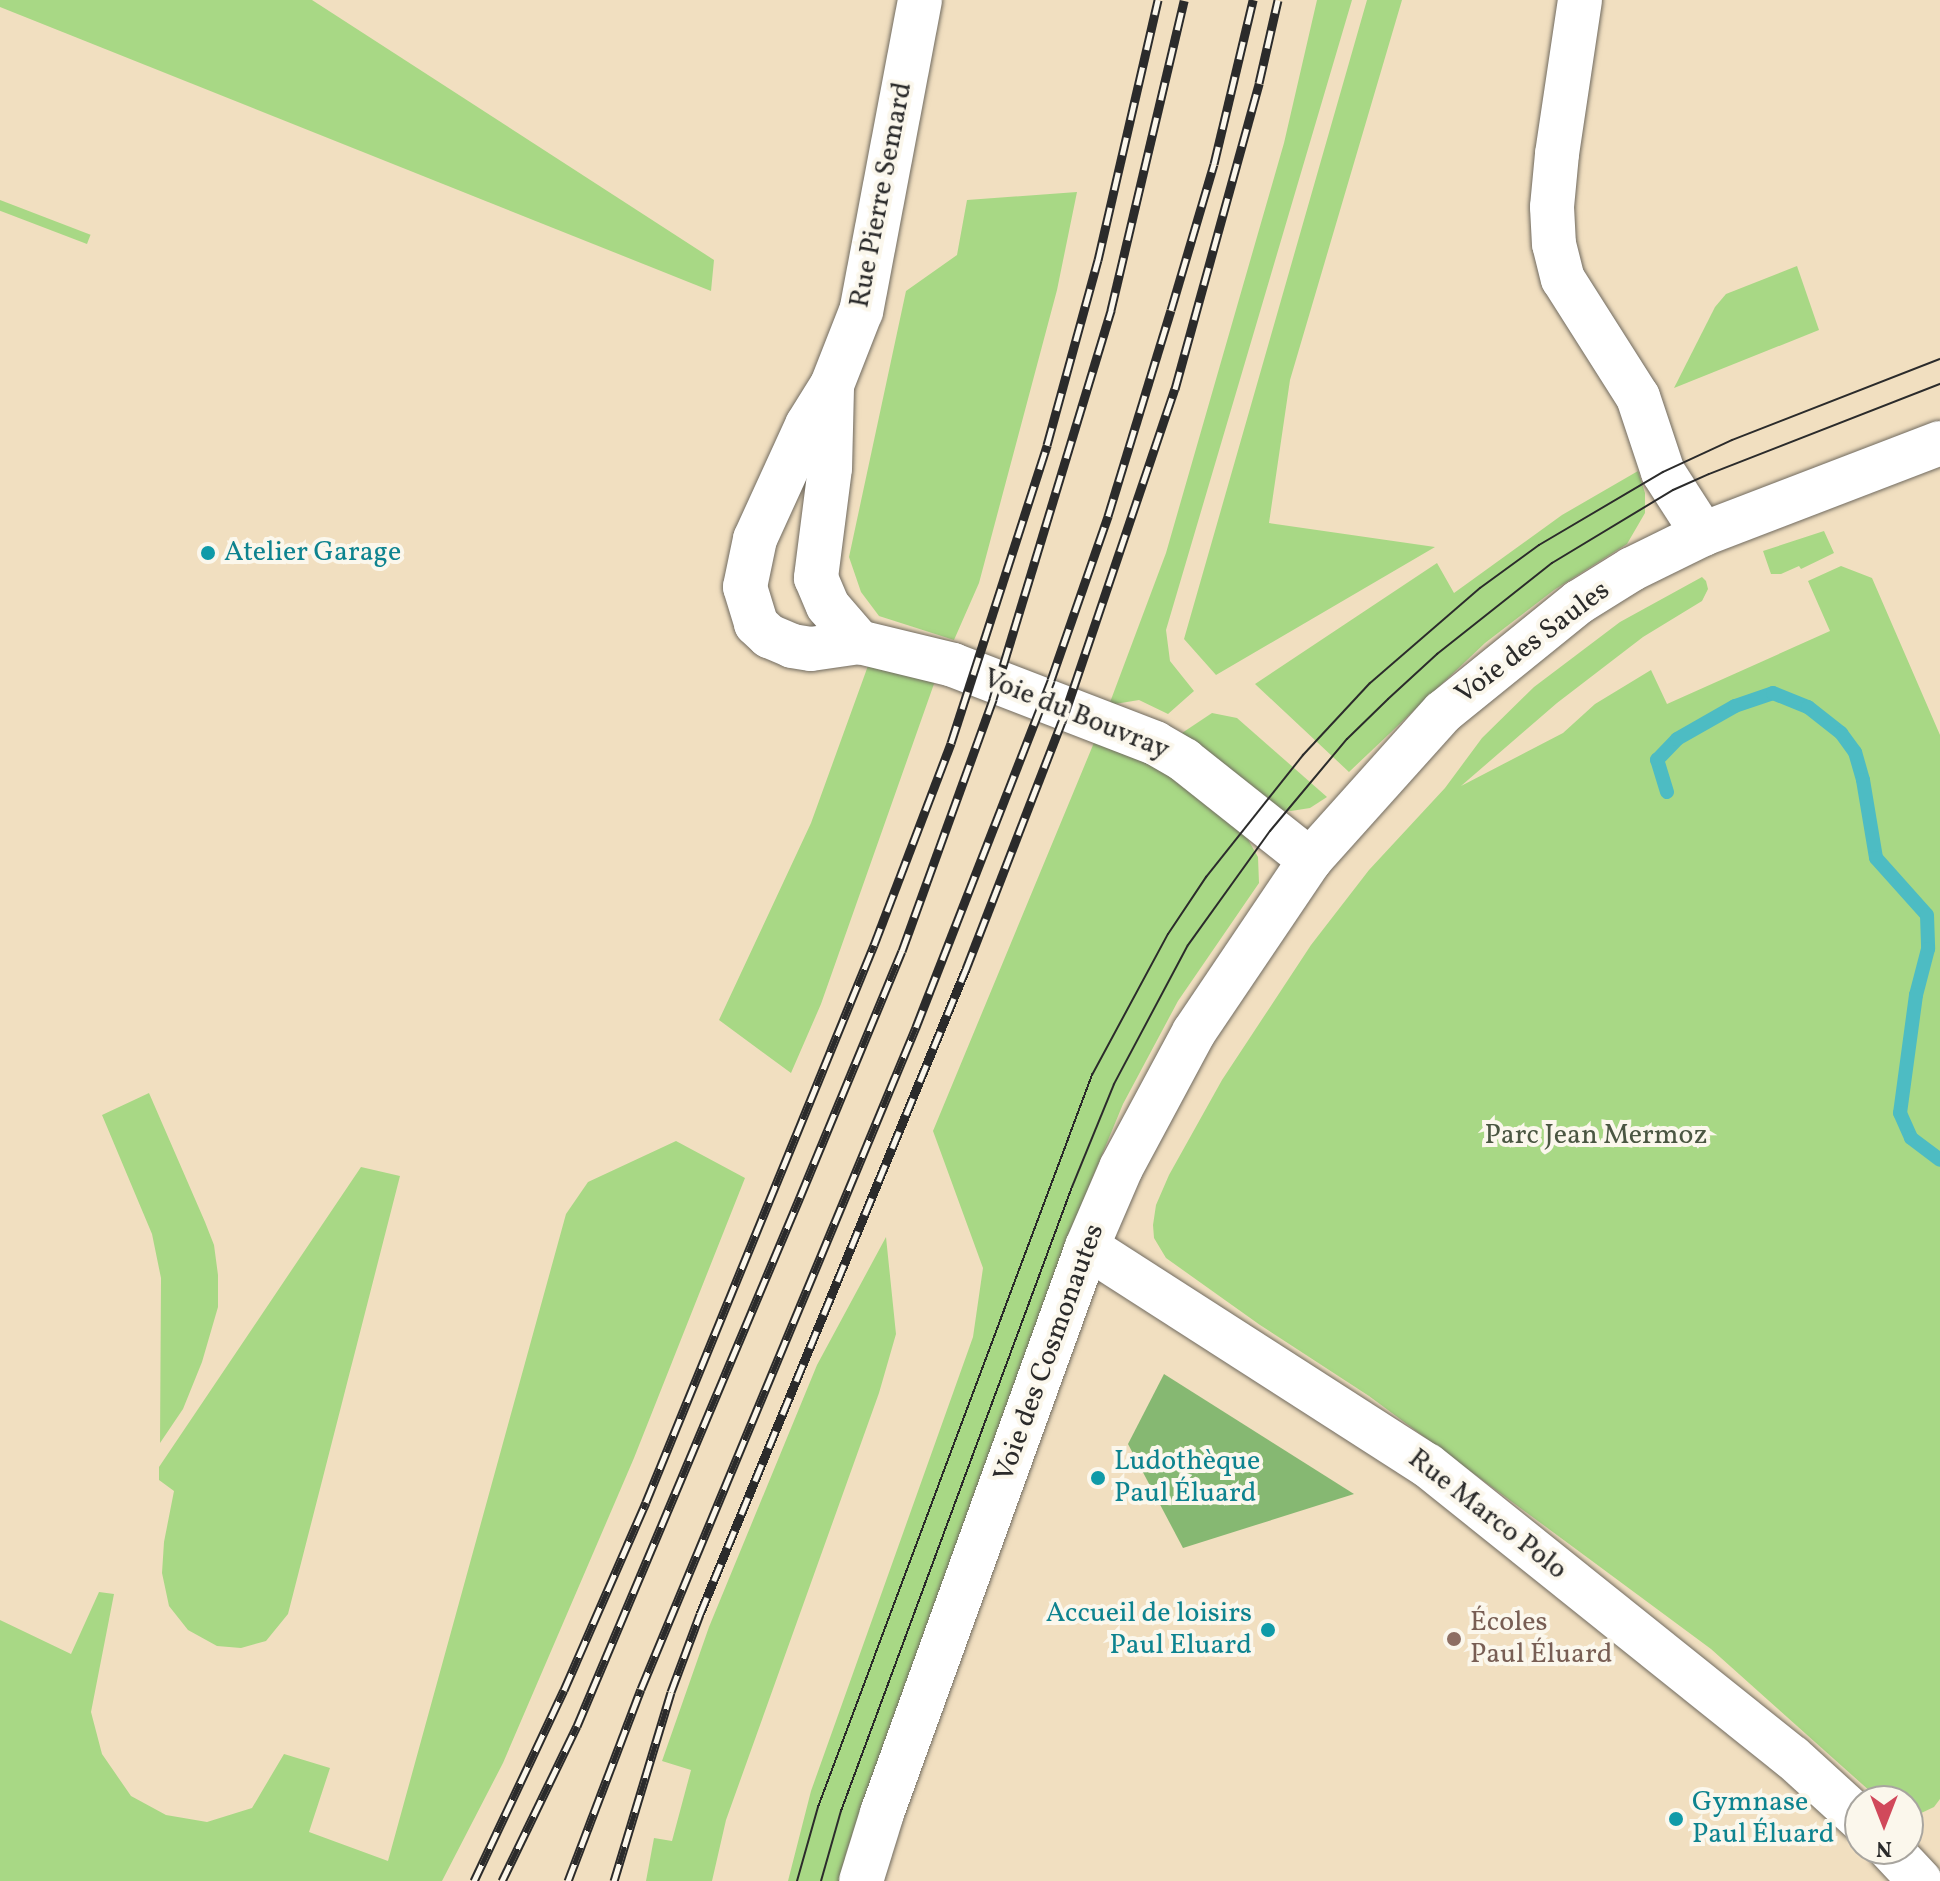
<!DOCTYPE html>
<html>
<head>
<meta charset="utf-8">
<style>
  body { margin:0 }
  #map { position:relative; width:1940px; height:1881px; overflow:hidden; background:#f1dfc0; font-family:Vollkorn,serif }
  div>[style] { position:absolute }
  .green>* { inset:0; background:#a8d885; transform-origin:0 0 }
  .forest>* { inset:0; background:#86b872 }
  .stream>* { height:14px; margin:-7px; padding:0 7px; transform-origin:7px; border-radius:7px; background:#4dbcc3 }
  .roads { filter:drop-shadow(0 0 2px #706a5f) drop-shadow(0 0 2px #706a5f) }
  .minor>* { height:44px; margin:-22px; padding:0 22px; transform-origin:22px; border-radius:22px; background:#fff }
  .tram>* { height:2px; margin:-1px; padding:0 1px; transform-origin:1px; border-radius:1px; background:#2b2b2b }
  .rail>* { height:9px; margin-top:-4.5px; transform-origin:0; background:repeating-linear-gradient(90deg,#fbf7ec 0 18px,#2b2b2b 0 36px); box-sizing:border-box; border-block:2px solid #2b2b2b }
  .dots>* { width:22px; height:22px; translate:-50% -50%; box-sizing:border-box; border:4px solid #fbf7ec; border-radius:50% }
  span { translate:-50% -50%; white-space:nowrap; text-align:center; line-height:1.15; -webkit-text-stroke:8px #fbf7ec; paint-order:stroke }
  .street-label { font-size:28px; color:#2b2b2b }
  .culture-label { font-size:28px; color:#0d838f }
  .left { translate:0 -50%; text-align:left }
  .right { translate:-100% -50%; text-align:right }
  .park-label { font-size:28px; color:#4a5642 }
  .education-label { font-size:28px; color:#785e54 }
  .north { position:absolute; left:1844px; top:1785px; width:80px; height:80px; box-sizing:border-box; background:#fbf7ec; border:2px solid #a8a59f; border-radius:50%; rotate:180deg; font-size:22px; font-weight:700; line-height:32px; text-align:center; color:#2b2b2b }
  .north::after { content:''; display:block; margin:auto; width:28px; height:36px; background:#d1495b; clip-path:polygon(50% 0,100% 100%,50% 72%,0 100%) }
</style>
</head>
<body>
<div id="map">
  <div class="green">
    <div style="clip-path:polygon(0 0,312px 0,714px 260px,711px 291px,0 7px)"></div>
    <div style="clip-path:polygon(1317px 0,1352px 0,1166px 630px,1170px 661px,1194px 691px,1168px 714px,1139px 700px,1109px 705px,1166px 553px,1284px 143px)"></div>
    <div style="clip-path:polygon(1367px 0,1402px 0,1290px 380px,1269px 523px,1435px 547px,1216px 675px,1184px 639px)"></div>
    <div style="clip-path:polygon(1077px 192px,1057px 290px,979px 583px,954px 640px,879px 616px,861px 592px,849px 557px,906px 291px,957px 255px,967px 200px)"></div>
    <div style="left:0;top:200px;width:97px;height:10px;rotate:21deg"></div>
    <div style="clip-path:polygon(1797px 266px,1819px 330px,1674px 388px,1715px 307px,1726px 294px)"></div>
    <div style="clip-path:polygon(1638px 471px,1645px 493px,1645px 513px,1627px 544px,1554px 590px,1485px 643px,1349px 772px,1255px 684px,1437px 563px,1454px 593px,1562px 515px)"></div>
    <div style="clip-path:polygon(1824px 531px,1834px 553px,1801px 569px,1799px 566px,1781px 574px,1771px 574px,1763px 551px)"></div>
    <div style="clip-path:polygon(1841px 566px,1872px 578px,1940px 735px,1940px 1799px,1934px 1807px,1917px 1815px,1908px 1814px,1908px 1801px,1881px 1801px,1711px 1649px,1369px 1396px,1260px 1325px,1166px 1258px,1154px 1238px,1153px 1225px,1156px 1205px,1169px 1175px,1222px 1080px,1311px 945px,1369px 870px,1445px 788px,1482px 738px,1534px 687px,1620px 622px,1702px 577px,1706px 581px,1708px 589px,1702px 601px,1643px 637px,1557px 703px,1461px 786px,1563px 733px,1595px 704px,1651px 670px,1667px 704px,1830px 631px,1808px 581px)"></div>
    <div style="clip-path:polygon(869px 663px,935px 681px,821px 1004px,791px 1073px,719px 1020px,811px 823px)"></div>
    <div style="clip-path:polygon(1212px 713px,1237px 718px,1327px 797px,1310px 808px,1291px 811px,1272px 809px,1176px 737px)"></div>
    <div style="clip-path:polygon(1098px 733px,1155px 758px,1246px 836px,1258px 857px,1259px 883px,1178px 1001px,1123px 1104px,1077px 1215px,847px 1850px,839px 1881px,788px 1881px,811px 1791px,973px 1337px,983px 1268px,933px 1131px)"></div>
    <div style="clip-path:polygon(149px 1093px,205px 1222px,214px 1245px,218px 1275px,218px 1307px,202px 1362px,183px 1409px,160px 1443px,161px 1278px,152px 1234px,102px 1115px)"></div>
    <div style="clip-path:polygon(676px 1141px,745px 1178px,634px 1458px,503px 1763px,442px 1881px,0 1881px,0 1620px,71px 1654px,99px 1592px,114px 1594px,91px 1712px,102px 1754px,131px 1796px,166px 1815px,207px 1822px,252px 1808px,284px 1754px,330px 1768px,309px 1832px,388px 1861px,566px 1214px,588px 1182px)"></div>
    <div style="clip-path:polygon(361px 1167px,400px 1176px,288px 1614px,266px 1641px,241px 1648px,217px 1646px,188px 1630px,169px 1606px,162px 1573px,164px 1542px,174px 1491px,159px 1480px,159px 1467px)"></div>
    <div style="clip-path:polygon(886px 1237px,896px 1334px,879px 1393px,726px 1820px,712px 1881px,646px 1881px,654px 1838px,672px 1841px,691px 1770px,662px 1761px,709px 1627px,817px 1365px)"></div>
  </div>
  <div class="forest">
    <div style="clip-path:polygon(1164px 1374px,1354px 1494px,1183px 1548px,1128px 1444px)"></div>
  </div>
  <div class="stream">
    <div style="left:1667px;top:792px;width:34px;rotate:-107deg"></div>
    <div style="left:1657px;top:760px;width:29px;rotate:-46deg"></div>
    <div style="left:1677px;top:739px;width:67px;rotate:-29.6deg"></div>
    <div style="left:1735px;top:706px;width:40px;rotate:-18.9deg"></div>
    <div style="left:1773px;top:693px;width:38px;rotate:22deg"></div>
    <div style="left:1808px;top:707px;width:42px;rotate:38.2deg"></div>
    <div style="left:1841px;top:733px;width:24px;rotate:54deg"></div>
    <div style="left:1855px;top:752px;width:29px;rotate:74deg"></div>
    <div style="left:1863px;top:780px;width:79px;rotate:80.5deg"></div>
    <div style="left:1876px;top:858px;width:76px;rotate:48.2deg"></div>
    <div style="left:1927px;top:915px;width:34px;rotate:88deg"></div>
    <div style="left:1928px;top:949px;width:48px;rotate:104.6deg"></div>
    <div style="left:1916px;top:995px;width:119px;rotate:97.7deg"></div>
    <div style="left:1900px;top:1113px;width:27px;rotate:66deg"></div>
    <div style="left:1911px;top:1138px;width:36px;rotate:37deg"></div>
  </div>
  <div class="roads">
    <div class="minor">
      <div style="left:920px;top:0;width:317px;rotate:100.7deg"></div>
      <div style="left:861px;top:311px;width:79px;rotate:111.4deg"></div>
      <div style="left:832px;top:385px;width:47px;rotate:122deg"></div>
      <div style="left:807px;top:425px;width:125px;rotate:114.5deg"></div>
      <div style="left:755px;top:539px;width:49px;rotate:101.8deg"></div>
      <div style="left:745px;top:587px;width:39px;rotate:73deg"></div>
      <div style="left:756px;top:624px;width:18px;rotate:43deg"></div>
      <div style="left:769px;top:636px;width:25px;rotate:23deg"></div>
      <div style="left:792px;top:646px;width:19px;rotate:9deg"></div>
      <div style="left:811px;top:649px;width:49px;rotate:-8.3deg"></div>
      <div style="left:859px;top:642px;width:97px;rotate:13.7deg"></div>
      <div style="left:953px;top:665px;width:217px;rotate:21.1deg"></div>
      <div style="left:1155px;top:743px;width:34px;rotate:30deg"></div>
      <div style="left:1184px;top:760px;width:161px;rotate:38.4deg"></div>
      <div style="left:1580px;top:0;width:156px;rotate:98.5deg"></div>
      <div style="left:1557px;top:154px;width:53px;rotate:95.4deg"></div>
      <div style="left:1552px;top:207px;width:37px;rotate:87deg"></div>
      <div style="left:1554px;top:244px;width:36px;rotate:76deg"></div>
      <div style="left:1563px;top:279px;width:140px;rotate:57.6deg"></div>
      <div style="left:1638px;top:397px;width:79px;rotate:71.6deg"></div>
      <div style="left:1663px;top:472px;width:74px;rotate:57.2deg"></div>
      <div style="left:832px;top:388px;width:80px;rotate:91.4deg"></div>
      <div style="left:830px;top:468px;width:111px;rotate:97.3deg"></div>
      <div style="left:816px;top:578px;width:30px;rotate:67deg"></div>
      <div style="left:828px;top:606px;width:48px;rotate:49.3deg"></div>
      <div style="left:1087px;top:1247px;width:404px;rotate:32.7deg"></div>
      <div style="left:1427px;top:1465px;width:467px;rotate:38.7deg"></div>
      <div style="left:1792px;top:1757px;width:92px;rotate:42.4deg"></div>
      <div style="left:1890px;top:1849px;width:44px;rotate:46.8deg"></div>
      <div style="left:861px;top:1881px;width:71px;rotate:-72.8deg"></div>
      <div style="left:882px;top:1813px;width:602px;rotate:-70.09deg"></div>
      <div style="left:1087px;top:1247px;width:86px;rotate:-66.7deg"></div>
      <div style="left:1121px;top:1168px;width:154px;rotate:-61.8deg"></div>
      <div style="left:1194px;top:1032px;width:207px;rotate:-56deg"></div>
      <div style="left:1310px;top:860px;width:199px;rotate:-48.1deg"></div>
      <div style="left:1443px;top:712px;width:175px;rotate:-39deg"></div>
      <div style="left:1579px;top:602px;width:62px;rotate:-31.9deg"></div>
      <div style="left:1632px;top:569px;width:79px;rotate:-26.2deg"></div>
      <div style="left:1703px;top:534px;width:254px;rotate:-21deg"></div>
    </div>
  </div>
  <div class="tram">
    <div style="left:797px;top:1881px;width:77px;rotate:-74.2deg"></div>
    <div style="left:818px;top:1807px;width:782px;rotate:-69.48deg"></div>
    <div style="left:1092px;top:1075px;width:160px;rotate:-61.7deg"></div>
    <div style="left:1168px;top:934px;width:69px;rotate:-56.3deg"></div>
    <div style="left:1206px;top:877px;width:156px;rotate:-51.5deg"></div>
    <div style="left:1303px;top:755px;width:98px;rotate:-47.1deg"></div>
    <div style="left:1370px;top:683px;width:145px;rotate:-40.8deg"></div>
    <div style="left:1480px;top:588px;width:73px;rotate:-36.1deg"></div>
    <div style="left:1539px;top:545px;width:144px;rotate:-30.5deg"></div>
    <div style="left:1663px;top:472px;width:76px;rotate:-24.9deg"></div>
    <div style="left:1732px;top:440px;width:223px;rotate:-21.3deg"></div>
    <div style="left:821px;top:1881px;width:73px;rotate:-74.1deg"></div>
    <div style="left:841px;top:1811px;width:665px;rotate:-69.69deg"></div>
    <div style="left:1072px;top:1187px;width:111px;rotate:-67.8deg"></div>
    <div style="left:1114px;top:1084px;width:157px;rotate:-62deg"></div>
    <div style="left:1188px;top:945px;width:140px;rotate:-54.3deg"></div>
    <div style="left:1270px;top:831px;width:120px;rotate:-50.1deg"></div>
    <div style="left:1347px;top:739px;width:57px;rotate:-44.3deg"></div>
    <div style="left:1388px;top:699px;width:67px;rotate:-42.6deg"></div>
    <div style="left:1437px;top:654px;width:147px;rotate:-38.4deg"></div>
    <div style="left:1552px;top:563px;width:141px;rotate:-31.1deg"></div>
    <div style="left:1673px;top:490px;width:39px;rotate:-24deg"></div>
    <div style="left:1709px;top:474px;width:248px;rotate:-21.3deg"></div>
  </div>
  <div class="rail">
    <div style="left:474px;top:1881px;width:211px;rotate:-64.8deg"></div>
    <div style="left:564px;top:1690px;width:205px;rotate:-66.4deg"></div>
    <div style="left:646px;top:1502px;width:602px;rotate:-67.74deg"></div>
    <div style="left:874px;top:945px;width:216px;rotate:-69.1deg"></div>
    <div style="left:951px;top:743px;width:313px;rotate:-72.1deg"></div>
    <div style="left:1047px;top:445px;width:192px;rotate:-74.6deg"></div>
    <div style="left:1098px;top:260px;width:267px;rotate:-77deg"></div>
    <div style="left:502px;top:1881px;width:172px;rotate:-64.2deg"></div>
    <div style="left:577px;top:1726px;width:574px;rotate:-67.14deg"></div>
    <div style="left:800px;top:1197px;width:266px;rotate:-67.5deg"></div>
    <div style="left:902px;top:951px;width:268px;rotate:-70.1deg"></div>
    <div style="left:993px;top:699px;width:407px;rotate:-73.1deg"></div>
    <div style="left:1111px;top:310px;width:318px;rotate:-76.7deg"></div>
    <div style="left:568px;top:1881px;width:205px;rotate:-69.2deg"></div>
    <div style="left:641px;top:1689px;width:717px;rotate:-67.44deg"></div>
    <div style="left:916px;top:1027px;width:372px;rotate:-68.7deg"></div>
    <div style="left:1051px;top:680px;width:174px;rotate:-70.8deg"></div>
    <div style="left:1108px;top:516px;width:215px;rotate:-73deg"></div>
    <div style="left:1171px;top:310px;width:152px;rotate:-73.6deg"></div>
    <div style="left:1214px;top:164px;width:169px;rotate:-76.6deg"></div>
    <div style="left:614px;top:1881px;width:197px;rotate:-73.2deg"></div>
    <div style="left:671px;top:1692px;width:83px;rotate:-69.6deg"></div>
    <div style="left:700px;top:1614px;width:698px;rotate:-67.59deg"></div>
    <div style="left:966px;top:969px;width:265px;rotate:-68.8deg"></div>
    <div style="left:1062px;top:722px;width:352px;rotate:-71.3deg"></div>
    <div style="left:1175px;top:389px;width:317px;rotate:-74.6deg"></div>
    <div style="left:1259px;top:83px;width:85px;rotate:-77.1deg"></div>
  </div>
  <div class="dots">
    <div style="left:208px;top:553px;background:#0f9aa8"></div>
    <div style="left:1098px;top:1478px;background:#0f9aa8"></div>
    <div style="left:1268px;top:1630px;background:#0f9aa8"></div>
    <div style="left:1454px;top:1639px;background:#8d6e63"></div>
    <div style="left:1676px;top:1819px;background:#0f9aa8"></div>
  </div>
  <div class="street-label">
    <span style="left:882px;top:195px;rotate:-79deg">Rue Pierre Semard</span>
    <span style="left:1533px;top:643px;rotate:-37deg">Voie des Saules</span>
    <span style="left:1076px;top:715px;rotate:22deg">Voie du Bouvray</span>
    <span style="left:1050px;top:1353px;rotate:-70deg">Voie des Cosmonautes</span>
    <span style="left:1487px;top:1515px;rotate:38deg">Rue Marco Polo</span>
  </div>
  <div class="culture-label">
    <span class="left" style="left:224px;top:553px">Atelier Garage</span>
    <span class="left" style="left:1114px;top:1478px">Ludothèque<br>Paul Éluard</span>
    <span class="right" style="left:1252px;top:1630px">Accueil de loisirs<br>Paul Eluard</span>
    <span class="left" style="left:1692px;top:1819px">Gymnase<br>Paul Éluard</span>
  </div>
  <div class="park-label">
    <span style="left:1596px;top:1136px">Parc Jean Mermoz</span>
  </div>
  <div class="education-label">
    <span class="left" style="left:1470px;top:1639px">Écoles<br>Paul Éluard</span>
  </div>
  <div class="north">N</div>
</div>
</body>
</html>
